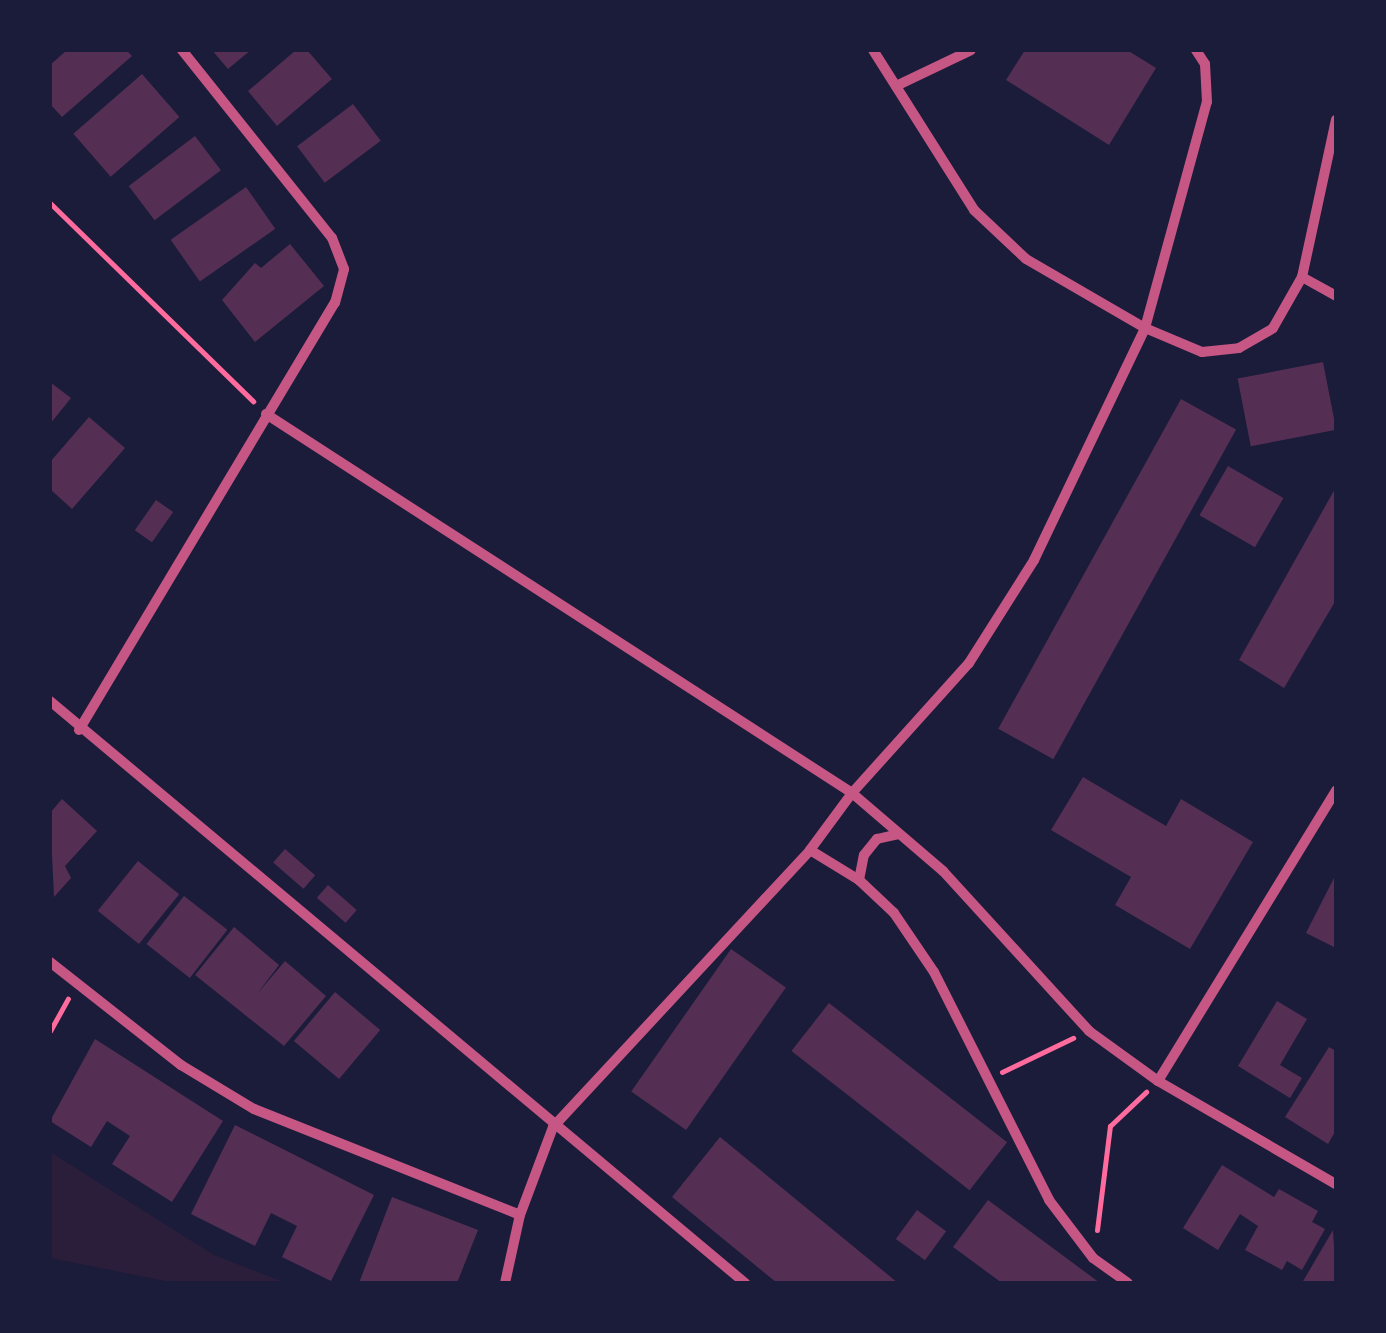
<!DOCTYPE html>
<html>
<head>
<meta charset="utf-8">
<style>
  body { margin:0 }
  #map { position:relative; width:1386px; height:1333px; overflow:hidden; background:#1b1b3a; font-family:Poppins,sans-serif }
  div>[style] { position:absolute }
  .green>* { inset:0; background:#2a1e3b }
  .building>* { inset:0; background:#542f53; transform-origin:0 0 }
  .path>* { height:5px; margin:-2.5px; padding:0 2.5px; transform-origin:2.5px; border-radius:2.5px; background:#ff6b9d }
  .minor>* { height:10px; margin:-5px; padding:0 5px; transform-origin:5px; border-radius:5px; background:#c65784 }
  span { translate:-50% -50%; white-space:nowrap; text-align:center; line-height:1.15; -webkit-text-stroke:8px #1b1b3a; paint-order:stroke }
  .frame { position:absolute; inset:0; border:52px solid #1b1b3a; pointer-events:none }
</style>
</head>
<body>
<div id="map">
  <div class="green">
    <div style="clip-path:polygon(50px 1152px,214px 1255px,286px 1283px,175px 1283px,50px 1258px)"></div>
  </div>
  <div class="building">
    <div style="clip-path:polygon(67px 50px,126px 50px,132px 56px,62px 117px,50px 104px,50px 65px)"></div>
    <div style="clip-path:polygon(212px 50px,251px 50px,228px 69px)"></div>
    <div style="clip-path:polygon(296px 50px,307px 50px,332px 79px,277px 126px,248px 91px)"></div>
    <div style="clip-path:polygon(1025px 50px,1127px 50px,1156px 68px,1109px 145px,1006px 80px)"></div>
    <div style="left:142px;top:74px;width:57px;height:91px;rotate:49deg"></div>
    <div style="left:353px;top:104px;width:46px;height:70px;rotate:53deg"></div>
    <div style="left:195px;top:136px;width:43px;height:83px;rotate:53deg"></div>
    <div style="left:246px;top:187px;width:51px;height:92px;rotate:55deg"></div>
    <div style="clip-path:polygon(290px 244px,324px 286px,255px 342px,222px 300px,255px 263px,261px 268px)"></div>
    <div style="left:1323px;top:362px;width:69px;height:87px;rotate:79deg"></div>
    <div style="clip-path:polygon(50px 382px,71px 398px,50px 424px)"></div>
    <div style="left:1181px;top:399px;width:63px;height:377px;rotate:29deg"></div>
    <div style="clip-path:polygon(89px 417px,125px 448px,72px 509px,50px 489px,50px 462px)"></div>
    <div style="left:1228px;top:466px;width:64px;height:57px;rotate:30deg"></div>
    <div style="clip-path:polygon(1336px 487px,1336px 600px,1284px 688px,1239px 660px)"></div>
    <div style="left:156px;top:500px;width:21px;height:37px;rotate:35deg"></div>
    <div style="clip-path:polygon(1083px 777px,1166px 826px,1181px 799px,1253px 842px,1190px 949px,1115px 905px,1131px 877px,1051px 830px)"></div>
    <div style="clip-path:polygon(62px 799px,97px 831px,65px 866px,71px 878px,54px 897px,50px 813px)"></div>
    <div style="left:285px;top:849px;width:40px;height:18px;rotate:41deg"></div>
    <div style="left:138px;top:861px;width:53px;height:64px;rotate:39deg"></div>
    <div style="clip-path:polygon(1336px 874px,1336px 948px,1306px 933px)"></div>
    <div style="left:328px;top:885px;width:38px;height:17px;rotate:41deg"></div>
    <div style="left:184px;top:896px;width:55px;height:61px;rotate:38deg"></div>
    <div style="clip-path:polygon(234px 927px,279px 965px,257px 994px,285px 961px,326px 996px,284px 1046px,195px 975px)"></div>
    <div style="left:731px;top:949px;width:67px;height:174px;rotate:35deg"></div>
    <div style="left:335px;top:992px;width:59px;height:64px;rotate:40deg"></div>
    <div style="clip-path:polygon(1277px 1001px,1307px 1019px,1280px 1065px,1302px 1078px,1290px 1098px,1238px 1066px)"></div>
    <div style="left:829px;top:1003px;width:226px;height:61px;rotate:38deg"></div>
    <div style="clip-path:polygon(95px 1039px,223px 1121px,172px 1202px,112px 1164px,130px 1136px,107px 1121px,91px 1147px,50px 1121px)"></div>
    <div style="clip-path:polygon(1329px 1047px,1336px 1051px,1336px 1130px,1328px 1144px,1285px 1117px)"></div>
    <div style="clip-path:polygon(235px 1125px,374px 1195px,331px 1281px,282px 1257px,297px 1226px,271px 1213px,255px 1246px,191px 1214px)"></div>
    <div style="clip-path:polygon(720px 1137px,898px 1283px,777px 1283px,672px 1197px)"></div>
    <div style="clip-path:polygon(1222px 1165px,1274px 1197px,1279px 1189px,1318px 1211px,1312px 1222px,1325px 1229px,1302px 1270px,1287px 1261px,1282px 1270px,1245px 1250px,1258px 1226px,1240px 1214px,1218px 1250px,1183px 1228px)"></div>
    <div style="clip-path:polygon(392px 1197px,478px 1230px,457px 1283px,359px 1283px)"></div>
    <div style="clip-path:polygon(988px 1200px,1100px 1283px,1002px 1283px,953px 1247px)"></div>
    <div style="left:917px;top:1210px;width:36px;height:36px;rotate:36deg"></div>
    <div style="clip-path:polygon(1333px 1230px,1336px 1283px,1302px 1283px)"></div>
  </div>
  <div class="path">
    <div style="left:50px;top:203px;width:284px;rotate:44.3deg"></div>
    <div style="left:50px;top:1031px;width:37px;rotate:-61deg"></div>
    <div style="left:1002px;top:1072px;width:79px;rotate:-25.6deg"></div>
    <div style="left:1097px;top:1230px;width:105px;rotate:-82.9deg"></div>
    <div style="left:1110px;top:1126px;width:50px;rotate:-43.4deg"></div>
  </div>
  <div class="minor">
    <div style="left:873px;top:50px;width:189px;rotate:57.7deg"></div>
    <div style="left:974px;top:210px;width:71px;rotate:43.3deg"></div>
    <div style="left:1026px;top:259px;width:138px;rotate:30.1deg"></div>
    <div style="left:1145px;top:328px;width:62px;rotate:22.8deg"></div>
    <div style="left:1202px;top:352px;width:37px;rotate:-6deg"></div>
    <div style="left:1239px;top:348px;width:39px;rotate:-30deg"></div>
    <div style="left:1273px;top:328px;width:59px;rotate:-60.4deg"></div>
    <div style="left:1302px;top:277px;width:161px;rotate:-77.8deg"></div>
    <div style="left:896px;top:86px;width:83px;rotate:-25.6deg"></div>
    <div style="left:1302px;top:277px;width:39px;rotate:29deg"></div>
    <div style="left:266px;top:414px;width:698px;rotate:32.89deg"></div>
    <div style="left:852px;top:793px;width:120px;rotate:40.6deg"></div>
    <div style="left:943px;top:871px;width:217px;rotate:47.6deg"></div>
    <div style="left:1089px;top:1031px;width:85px;rotate:35.9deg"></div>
    <div style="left:1158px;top:1081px;width:206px;rotate:30.1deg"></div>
    <div style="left:50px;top:701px;width:907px;rotate:39.94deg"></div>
    <div style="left:79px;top:730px;width:498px;rotate:-59.1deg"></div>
    <div style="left:335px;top:303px;width:35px;rotate:-75deg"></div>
    <div style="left:344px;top:269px;width:33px;rotate:-111deg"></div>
    <div style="left:332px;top:238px;width:241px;rotate:-128.6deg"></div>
    <div style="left:810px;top:850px;width:57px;rotate:31.5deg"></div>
    <div style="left:859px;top:880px;width:48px;rotate:43.3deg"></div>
    <div style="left:894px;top:913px;width:71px;rotate:55.9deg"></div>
    <div style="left:934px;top:972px;width:255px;rotate:63.2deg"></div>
    <div style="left:1049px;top:1200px;width:73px;rotate:52.8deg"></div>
    <div style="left:1093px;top:1258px;width:43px;rotate:35.5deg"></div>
    <div style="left:859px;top:880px;width:25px;rotate:-79deg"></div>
    <div style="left:864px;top:855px;width:21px;rotate:-51deg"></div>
    <div style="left:877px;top:839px;width:22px;rotate:-13deg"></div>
    <div style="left:50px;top:962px;width:167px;rotate:38.2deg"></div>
    <div style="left:181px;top:1065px;width:85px;rotate:31.1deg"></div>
    <div style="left:254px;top:1109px;width:286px;rotate:21.7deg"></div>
    <div style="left:1158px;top:1081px;width:341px;rotate:-58.5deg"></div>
    <div style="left:505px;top:1283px;width:70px;rotate:-77.6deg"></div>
    <div style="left:520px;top:1215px;width:94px;rotate:-69.4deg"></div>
    <div style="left:553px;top:1127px;width:378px;rotate:-47.1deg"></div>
    <div style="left:810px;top:850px;width:71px;rotate:-53.6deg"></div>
    <div style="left:852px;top:793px;width:175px;rotate:-48deg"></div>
    <div style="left:969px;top:663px;width:122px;rotate:-57.7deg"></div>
    <div style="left:1034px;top:560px;width:257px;rotate:-64.4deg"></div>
    <div style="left:1145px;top:328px;width:234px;rotate:-74.7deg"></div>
    <div style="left:1207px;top:102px;width:38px;rotate:-93deg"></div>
    <div style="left:1205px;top:64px;width:17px;rotate:-123deg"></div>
  </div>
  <div class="frame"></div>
</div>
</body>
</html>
